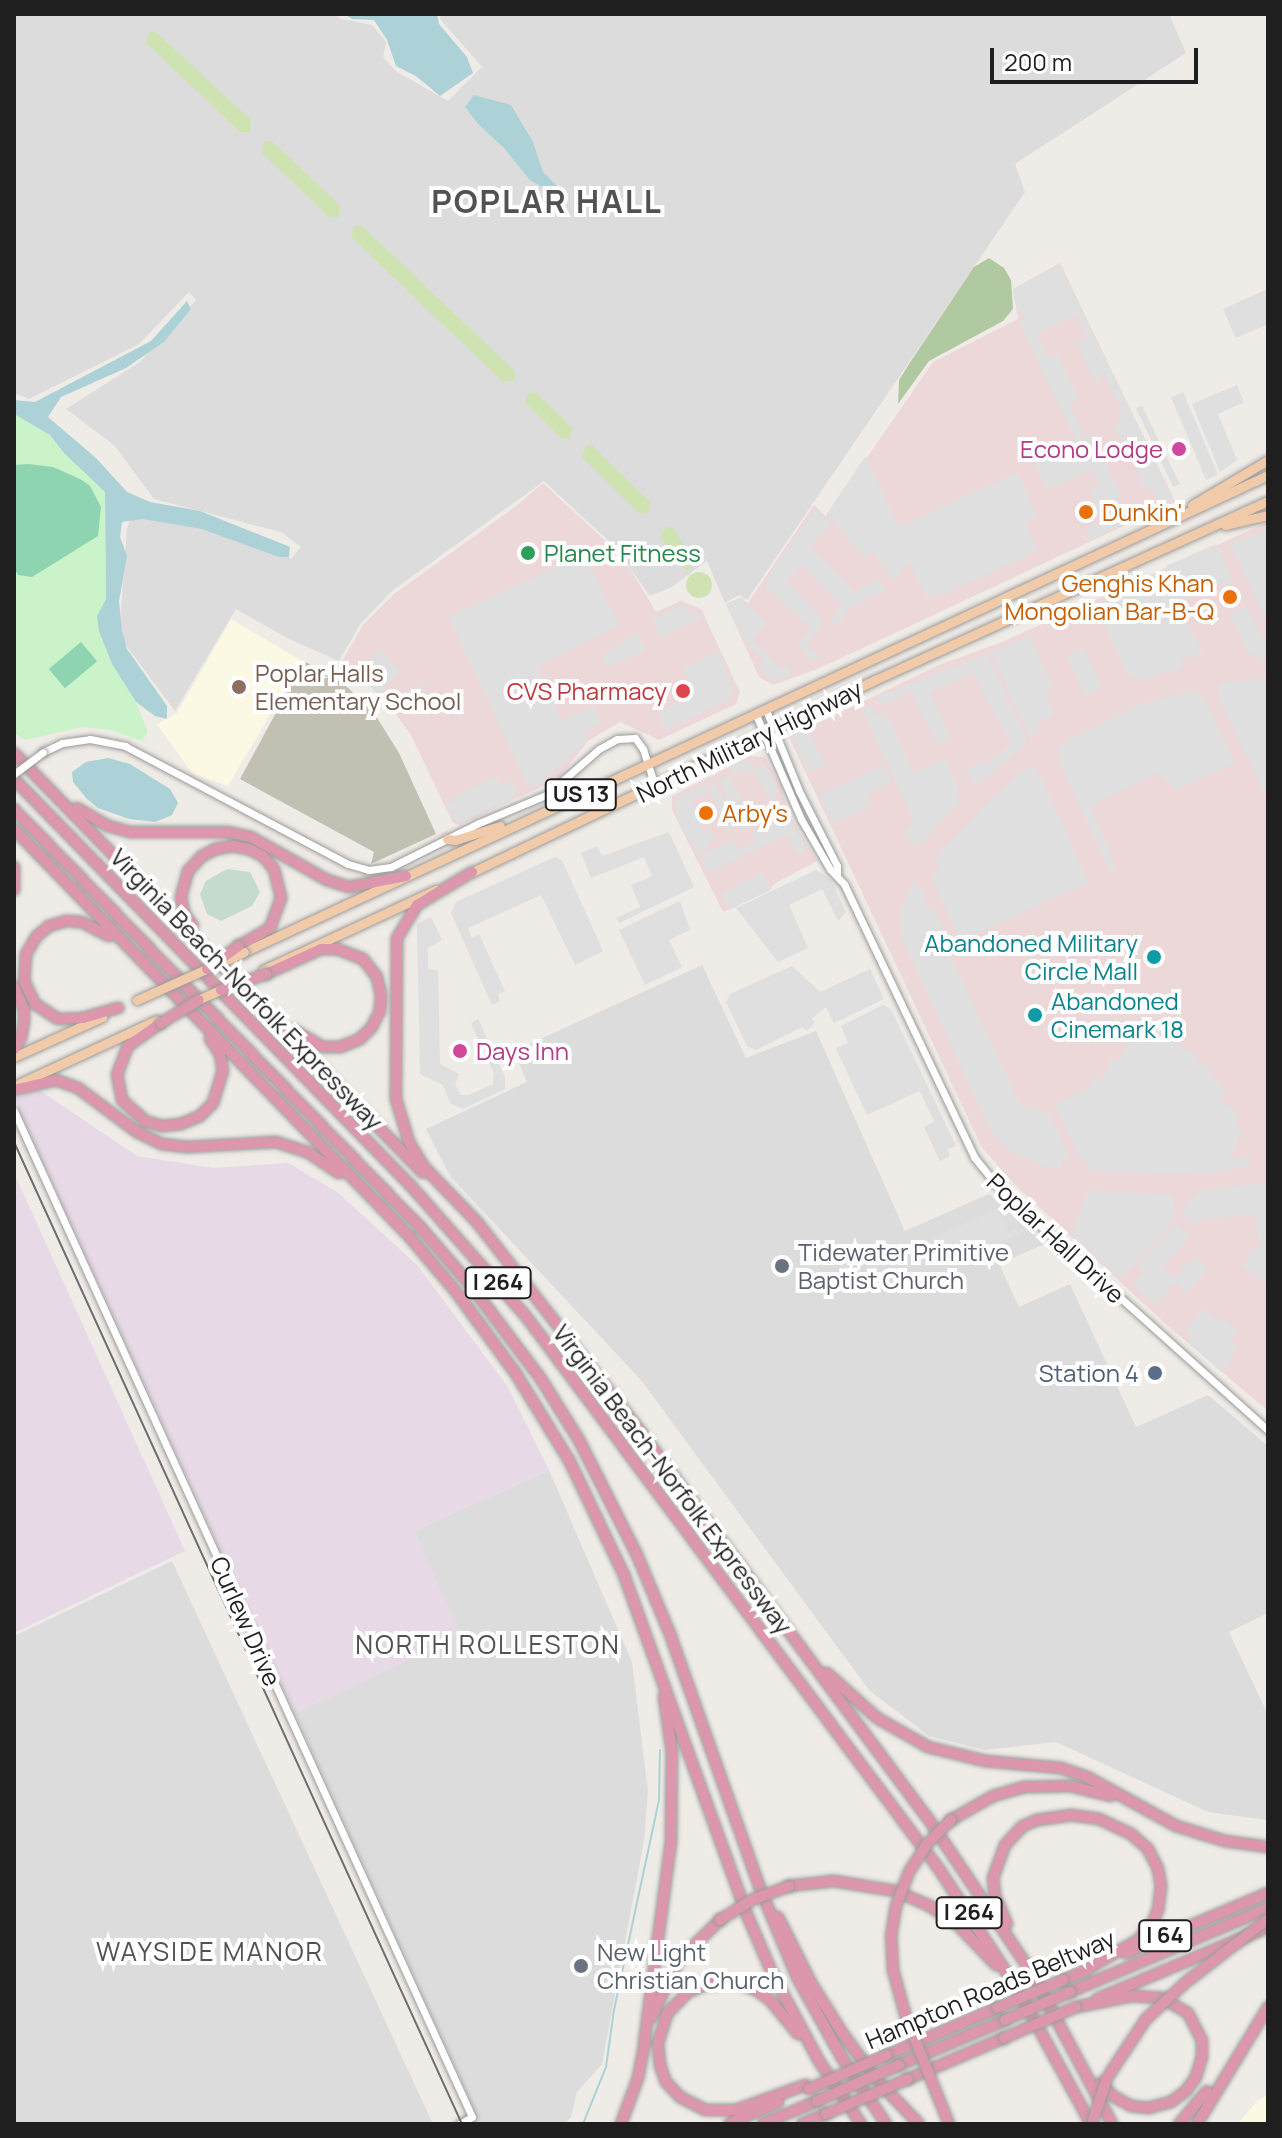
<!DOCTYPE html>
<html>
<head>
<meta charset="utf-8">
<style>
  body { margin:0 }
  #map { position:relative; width:1282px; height:2138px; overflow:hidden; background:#efebe6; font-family:Manrope,sans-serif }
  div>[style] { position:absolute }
  .residential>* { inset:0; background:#dddcdc }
  .commercial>* { inset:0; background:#edd8d9 }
  .industrial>* { inset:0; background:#e7d9e6 }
  .education>* { inset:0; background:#fbf9e3 }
  .construction>* { inset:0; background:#c2c0b3 }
  .grass>* { inset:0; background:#cfe3b2 }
  .round { border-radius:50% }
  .forest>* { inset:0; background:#b1c9a0 }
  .wetland>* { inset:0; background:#c5dbce }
  .park>* { inset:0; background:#caf3c9 }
  .pitch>* { inset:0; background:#8ed4b1; transform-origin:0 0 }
  .parking>* { inset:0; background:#dfdfdf; transform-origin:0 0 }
  .water>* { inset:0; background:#acd2d7 }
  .stream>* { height:2px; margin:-1px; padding:0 1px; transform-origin:1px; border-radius:1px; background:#acd2d7 }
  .roads { filter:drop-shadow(0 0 2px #9c9c9c) drop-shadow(0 0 2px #9c9c9c) }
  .minor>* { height:7px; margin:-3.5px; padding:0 3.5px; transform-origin:3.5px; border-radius:3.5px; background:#fff }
  .major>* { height:9px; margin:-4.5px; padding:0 4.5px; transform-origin:4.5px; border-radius:4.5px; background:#f1caa9 }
  .highway>* { height:10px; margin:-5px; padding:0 5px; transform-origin:5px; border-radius:5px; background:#dd97ac }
  .tram>* { height:2px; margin:-1px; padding:0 1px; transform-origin:1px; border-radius:1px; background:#6d6d6d }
  .bridges { filter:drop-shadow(0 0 2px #9c9c9c) drop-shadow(0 0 2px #9c9c9c) }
  .minor-bridge>* { height:7px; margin:-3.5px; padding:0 3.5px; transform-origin:3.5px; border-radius:3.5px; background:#fff }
  .major-bridge>* { height:9px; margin:-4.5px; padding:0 4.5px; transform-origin:4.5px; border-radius:4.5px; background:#f1caa9 }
  .highway-bridge>* { height:10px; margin:-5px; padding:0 5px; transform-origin:5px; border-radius:5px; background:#dd97ac }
  .dots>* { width:22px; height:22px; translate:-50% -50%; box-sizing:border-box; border:4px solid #fff; border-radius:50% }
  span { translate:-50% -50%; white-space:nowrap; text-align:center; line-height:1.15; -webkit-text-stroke:8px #fff; paint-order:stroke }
  .shield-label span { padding:2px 6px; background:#fff; border:2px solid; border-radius:6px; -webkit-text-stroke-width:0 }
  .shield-label { font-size:22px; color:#1f1f1f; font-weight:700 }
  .hotel-label { font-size:24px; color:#b23c85 }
  .right { translate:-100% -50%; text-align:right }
  .left { translate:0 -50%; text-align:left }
  .food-label { font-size:24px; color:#c56008 }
  .leisure-label { font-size:24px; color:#27864d }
  .education-label { font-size:24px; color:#785e54 }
  .health-label { font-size:24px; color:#be3a42 }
  .street-label { font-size:24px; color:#1f1f1f }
  .culture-label { font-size:24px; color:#0d838f }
  .worship-label { font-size:24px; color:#5b616d }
  .service-label { font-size:24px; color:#4e5e75 }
  .neighbourhood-label { font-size:26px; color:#525252; letter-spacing:2px }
  .district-label { font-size:32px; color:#525252; font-weight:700; letter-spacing:2px }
  .frame { position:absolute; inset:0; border:16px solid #1f1f1f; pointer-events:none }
  .scale { position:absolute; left:990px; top:48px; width:208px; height:36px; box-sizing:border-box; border:4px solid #1f1f1f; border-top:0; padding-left:10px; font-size:24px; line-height:28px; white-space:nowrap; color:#1f1f1f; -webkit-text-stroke:6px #fff; paint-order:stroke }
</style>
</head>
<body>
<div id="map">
  <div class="residential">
    <div style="clip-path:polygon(14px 14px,336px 14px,341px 19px,372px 25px,386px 42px,383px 57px,397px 72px,448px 101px,482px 67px,440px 19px,441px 14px,1169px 14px,1186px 53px,1015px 164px,1025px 192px,747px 600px,739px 595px,725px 603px,707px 561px,670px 588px,650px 596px,614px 546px,544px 481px,392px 591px,361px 623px,339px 661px,289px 639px,236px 609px,175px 711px,119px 636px,127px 529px,133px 511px,275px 546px,291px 559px,301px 547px,281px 532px,154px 499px,115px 446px,66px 409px,140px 362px,196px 300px,189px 292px,139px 344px,29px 399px,14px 393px)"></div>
    <div style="clip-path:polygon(702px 965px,746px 1058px,816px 1031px,905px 1231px,989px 1194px,1045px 1244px,999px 1264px,1019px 1307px,1070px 1284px,1136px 1427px,1208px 1395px,1268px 1446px,1268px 1613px,1229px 1632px,1268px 1715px,1268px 1820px,1208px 1812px,1056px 1742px,985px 1750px,929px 1736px,869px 1690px,641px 1380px,450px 1176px,426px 1129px,527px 1082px,514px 1051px)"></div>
    <div style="clip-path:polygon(549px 1470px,632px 1662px,648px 1791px,644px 1841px,602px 2064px,577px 2092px,571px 2117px,565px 2124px,464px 2124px,461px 2117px,474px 2108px,295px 1713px,460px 1635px,414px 1531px)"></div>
    <div style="clip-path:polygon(172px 1561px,433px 2124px,14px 2124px,14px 1636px)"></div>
  </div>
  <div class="commercial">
    <div style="clip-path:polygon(1060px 263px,1175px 502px,820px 668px,773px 685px,759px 677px,726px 604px,739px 598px,748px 603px,814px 505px,826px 517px,933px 362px,1018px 319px,1013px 289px)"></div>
    <div style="clip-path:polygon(543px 483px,613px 548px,632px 572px,656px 612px,681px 601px,701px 609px,740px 692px,736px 704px,659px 740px,620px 722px,588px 741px,558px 779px,460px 825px,453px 823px,411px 735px,384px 698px,341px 663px,363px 625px,394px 594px,515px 507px)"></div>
    <div style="clip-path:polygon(1268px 522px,1268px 1411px,1167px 1325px,1016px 1186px,982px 1148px,789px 737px,939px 665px,1002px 642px)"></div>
    <div style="clip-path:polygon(751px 756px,765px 757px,781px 786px,788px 812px,817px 861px,774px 884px,769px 891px,723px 912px,672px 810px,672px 796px)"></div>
  </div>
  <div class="industrial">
    <div style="clip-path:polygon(39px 1090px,137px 1156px,213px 1168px,288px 1163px,337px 1192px,417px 1265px,508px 1387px,549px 1470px,414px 1531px,461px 1635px,295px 1713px,14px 1098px)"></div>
    <div style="clip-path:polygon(14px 1173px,185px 1551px,14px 1633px)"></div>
  </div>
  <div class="education">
    <div style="clip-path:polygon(231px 619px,302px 661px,228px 786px,192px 773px,157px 724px,177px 713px)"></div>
    <div style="clip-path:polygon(1268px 2094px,1268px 2124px,1238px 2124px,1256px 2102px)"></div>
  </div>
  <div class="construction">
    <div style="clip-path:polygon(304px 661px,344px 684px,374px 713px,399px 753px,436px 834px,371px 864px,374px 852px,240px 779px)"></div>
  </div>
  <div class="grass">
    <div style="clip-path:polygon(149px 32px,156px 32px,251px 120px,250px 132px,240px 132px,146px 43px)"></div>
    <div style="clip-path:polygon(265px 141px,272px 141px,340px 205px,339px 217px,329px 217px,261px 152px)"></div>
    <div style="clip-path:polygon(354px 226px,362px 226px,514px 370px,515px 380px,503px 382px,351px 237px)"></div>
    <div style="clip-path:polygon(528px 392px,536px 393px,572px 427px,570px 439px,561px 438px,525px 403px)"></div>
    <div style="clip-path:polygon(586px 446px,593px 446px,650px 502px,649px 513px,639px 513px,582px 457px)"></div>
    <div style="clip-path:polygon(666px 527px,673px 528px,697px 564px,686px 571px,660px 537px)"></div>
    <div class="round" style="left:686px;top:572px;width:26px;height:26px"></div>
  </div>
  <div class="forest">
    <div style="clip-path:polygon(989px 258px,1004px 268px,1011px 280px,1013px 309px,1003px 321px,929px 361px,898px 404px,899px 380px,909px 364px,974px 267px)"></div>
  </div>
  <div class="wetland">
    <div style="clip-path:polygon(227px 869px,250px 872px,260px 892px,252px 906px,221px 921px,207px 914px,200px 894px,206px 881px)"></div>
  </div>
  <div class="park">
    <div style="clip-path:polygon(14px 414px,50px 435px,64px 453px,105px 492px,106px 599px,97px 616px,112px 664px,136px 702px,148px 732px,142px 741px,110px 730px,83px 727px,25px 740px,14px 733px)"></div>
  </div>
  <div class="pitch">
    <div style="clip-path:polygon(28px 464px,53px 467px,82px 480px,90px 486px,101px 507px,98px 536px,32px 577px,18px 575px,14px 568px,14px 465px)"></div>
    <div style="left:81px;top:642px;width:25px;height:42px;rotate:50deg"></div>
  </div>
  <div class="parking">
    <div style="clip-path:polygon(1060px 265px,1174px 499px,1160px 506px,1152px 488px,1145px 490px,1114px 425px,1121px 421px,1121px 409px,1104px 375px,1097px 385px,1077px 344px,1087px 338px,1075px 315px,1036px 334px,1048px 358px,1057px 354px,1078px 396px,1070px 406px,1083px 433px,1080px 435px,1083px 439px,1092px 435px,1122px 498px,1109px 505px,1119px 526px,1091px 540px,1086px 529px,1104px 520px,1089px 489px,1099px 484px,1091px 470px,1048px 490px,1034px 461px,1076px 440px,1019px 322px,1024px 319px,1014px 299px,1013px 290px,1018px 286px)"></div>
    <div style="clip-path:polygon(1268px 289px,1268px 324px,1236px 338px,1223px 309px)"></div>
    <div style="clip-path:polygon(1237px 385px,1244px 402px,1218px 414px,1237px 460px,1220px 472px,1192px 404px)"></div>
    <div style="left:1183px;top:392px;width:90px;height:13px;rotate:67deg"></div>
    <div style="clip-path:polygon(1142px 406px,1180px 484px,1173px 487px,1136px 408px)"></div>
    <div style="clip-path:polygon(865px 457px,899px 527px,1017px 472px,1037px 516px,1025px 522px,1038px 550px,946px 594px,937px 593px,927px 598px,909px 562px,894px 581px,871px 552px,865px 557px,826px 515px)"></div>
    <div style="clip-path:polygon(815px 509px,832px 524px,809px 546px,856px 593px,876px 579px,887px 590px,850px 608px,843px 615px,845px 620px,836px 625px,830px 620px,842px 607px,801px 565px,786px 581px,824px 619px,818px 625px,821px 629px,807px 644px,819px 657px,813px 662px,797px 645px,811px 629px,767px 587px,766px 579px)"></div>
    <div style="clip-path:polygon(1268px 531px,1265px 552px,1268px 623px,1229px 541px,1240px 541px)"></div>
    <div style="left:1216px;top:544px;width:39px;height:54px;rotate:66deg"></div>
    <div style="clip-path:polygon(584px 554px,619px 626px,536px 667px,562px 721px,594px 705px,602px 723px,583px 733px,588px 740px,536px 787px,527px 784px,449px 617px)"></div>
    <div style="clip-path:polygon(1156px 572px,1166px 575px,1203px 655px,1180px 659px,1182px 668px,1138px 680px,1129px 677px,1098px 611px,1104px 597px)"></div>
    <div style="clip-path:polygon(742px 598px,767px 623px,752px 640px,781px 668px,785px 665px,792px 672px,782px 682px,778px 678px,774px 683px,757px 667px,764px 659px,744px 641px,727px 605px)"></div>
    <div style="clip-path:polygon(685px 604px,689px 615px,699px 612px,701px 619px,660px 638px,652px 619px)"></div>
    <div style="clip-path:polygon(1247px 607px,1268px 651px,1268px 655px,1260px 659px,1248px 652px,1230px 615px)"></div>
    <div style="clip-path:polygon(637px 632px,645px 651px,611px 665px,605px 664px,602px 655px)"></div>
    <div style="clip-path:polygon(1029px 636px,1054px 688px,1045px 692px,1055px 715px,1037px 724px,1040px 731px,1029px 736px,991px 653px)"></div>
    <div style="left:1084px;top:648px;width:44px;height:19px;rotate:66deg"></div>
    <div style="left:380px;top:650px;width:30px;height:33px;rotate:45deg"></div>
    <div style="clip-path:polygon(718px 651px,734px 687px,729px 692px,731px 699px,664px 731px,659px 711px,695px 695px,683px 669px)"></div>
    <div style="clip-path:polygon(987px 654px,1026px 738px,1024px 746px,976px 786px,966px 771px,980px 759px,986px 765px,1011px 744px,973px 673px,930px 693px,951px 737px,937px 745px,911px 691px,881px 705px,877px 697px)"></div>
    <div style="clip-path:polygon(1268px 678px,1268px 800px,1218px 696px,1219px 683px)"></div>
    <div style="left:422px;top:684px;width:25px;height:21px;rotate:64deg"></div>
    <div style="clip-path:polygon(1193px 690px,1204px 698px,1235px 763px,1176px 790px,1158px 773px,1090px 806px,1117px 868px,1110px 871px,1060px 763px,1058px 746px,1135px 706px)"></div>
    <div style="clip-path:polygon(871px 705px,875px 715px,885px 711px,914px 773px,945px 759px,959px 789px,955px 794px,962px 800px,922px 843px,913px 844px,903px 834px,914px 821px,862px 709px)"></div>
    <div style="left:808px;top:728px;width:41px;height:18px;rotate:65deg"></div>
    <div style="clip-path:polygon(743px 760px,760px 770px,764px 765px,766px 768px,778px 791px,771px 802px,754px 771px,745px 770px,735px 774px,729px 767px)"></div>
    <div style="clip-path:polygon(1031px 764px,1041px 777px,1088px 882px,961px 941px,931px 876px,940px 866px,934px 859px,993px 797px)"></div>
    <div style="clip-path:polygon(884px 765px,891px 782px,868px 793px,873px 805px,833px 824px,819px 795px)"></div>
    <div style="clip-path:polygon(728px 774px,748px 814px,774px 805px,781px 812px,741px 831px,720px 782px)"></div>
    <div style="clip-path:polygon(496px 776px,501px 785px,511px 781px,515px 791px,512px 800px,463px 822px,452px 820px,446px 805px,454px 801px,453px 797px)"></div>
    <div style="clip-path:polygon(714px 780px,734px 825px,729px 833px,710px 792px,692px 800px,705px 831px,710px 829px,715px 840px,707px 844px,709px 848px,697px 854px,677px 817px,675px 804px,678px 796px,705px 785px,709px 789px)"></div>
    <div style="clip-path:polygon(778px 821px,781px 828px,791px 821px,808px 849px,797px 854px,787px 835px,708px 873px,700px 856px,732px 840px,738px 850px,755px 842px,751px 833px)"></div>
    <div style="clip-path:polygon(669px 832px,694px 887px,619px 923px,616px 918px,640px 907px,631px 885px,652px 876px,644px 857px,591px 878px,581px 853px,597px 846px,602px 856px)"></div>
    <div style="clip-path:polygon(555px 857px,562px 860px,603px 951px,575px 965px,541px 895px,468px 928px,472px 938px,479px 934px,505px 991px,498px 994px,500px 1001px,492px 1005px,451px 913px,456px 902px)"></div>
    <div style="clip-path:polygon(816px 870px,831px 880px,846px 912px,838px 921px,822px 889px,789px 905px,808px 948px,778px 962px,736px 908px)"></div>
    <div style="left:762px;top:873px;width:18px;height:45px;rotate:63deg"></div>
    <div style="clip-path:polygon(914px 881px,921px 887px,927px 909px,933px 907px,949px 942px,953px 961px,1020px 1105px,1048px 1112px,1071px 1160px,1062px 1159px,1062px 1170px,1042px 1166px,1012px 1152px,996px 1137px,986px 1120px,902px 938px,900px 911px)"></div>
    <div style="clip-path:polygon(680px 901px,690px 930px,669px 940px,682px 967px,645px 985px,619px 930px)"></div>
    <div style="clip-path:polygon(431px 917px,442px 940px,428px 948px,428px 969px,438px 970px,440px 1064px,459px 1074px,455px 1085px,461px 1095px,469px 1095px,493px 1084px,494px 1073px,471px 1023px,478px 1019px,505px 1077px,505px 1089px,463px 1109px,451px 1104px,443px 1085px,420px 1074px,417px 924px)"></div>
    <div style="clip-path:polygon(792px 966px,820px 992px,870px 969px,884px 999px,834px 1023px,826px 1007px,811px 1019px,815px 1022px,807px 1031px,802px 1027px,756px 1050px,747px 1046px,726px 1002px,730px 994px)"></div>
    <div style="clip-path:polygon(883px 1005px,891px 1009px,956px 1146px,947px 1149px,950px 1156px,940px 1161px,924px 1127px,934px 1122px,920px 1091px,867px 1115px,836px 1048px,848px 1043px,841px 1026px)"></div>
    <div style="clip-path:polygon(1153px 1029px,1162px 1033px,1164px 1030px,1181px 1039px,1179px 1045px,1197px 1055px,1196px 1060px,1212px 1070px,1210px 1076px,1218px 1080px,1217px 1085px,1226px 1089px,1222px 1101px,1239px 1115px,1235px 1126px,1242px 1129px,1231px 1159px,1249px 1157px,1250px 1166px,1209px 1173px,1157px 1174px,1089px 1171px,1088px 1161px,1081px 1161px,1055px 1104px,1089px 1089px,1094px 1076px,1103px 1080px,1111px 1058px,1121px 1061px,1128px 1040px,1138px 1044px,1142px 1032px,1151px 1035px)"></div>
    <div style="clip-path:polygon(1268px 1183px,1268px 1231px,1258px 1242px,1255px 1215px,1202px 1219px,1196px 1225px,1181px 1212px,1201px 1190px)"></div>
    <div style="clip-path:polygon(1088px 1190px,1173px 1195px,1176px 1219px,1125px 1275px,1117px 1276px,1072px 1234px)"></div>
    <div style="clip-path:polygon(998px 1208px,1008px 1232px,1016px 1229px,1019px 1234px,945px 1267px,932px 1239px)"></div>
    <div style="clip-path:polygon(1176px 1224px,1190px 1237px,1162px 1268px,1174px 1278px,1195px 1256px,1208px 1269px,1187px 1292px,1176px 1282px,1155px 1305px,1133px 1284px,1144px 1273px,1137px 1266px)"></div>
    <div style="clip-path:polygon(1268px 1236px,1268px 1288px,1242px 1265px)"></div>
    <div style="clip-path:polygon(1204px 1308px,1218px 1321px,1222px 1317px,1237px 1331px,1231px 1339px,1238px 1347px,1231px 1355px,1234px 1358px,1221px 1372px,1188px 1342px,1192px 1337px,1185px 1330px)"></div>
  </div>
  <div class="water">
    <div style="clip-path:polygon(344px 14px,437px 14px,439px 24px,467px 57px,473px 73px,440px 96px,416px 76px,396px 66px,387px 40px,374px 20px,352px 19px)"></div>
    <div style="clip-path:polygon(474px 95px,511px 105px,533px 142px,543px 172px,564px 193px,555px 194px,530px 180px,504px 148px,478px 124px,465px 107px)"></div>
    <div style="clip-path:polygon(187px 301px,191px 309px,164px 342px,126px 368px,61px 397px,48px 417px,96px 458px,127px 492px,150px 502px,200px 511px,290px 547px,289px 557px,279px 557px,202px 529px,143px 519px,122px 522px,120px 537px,127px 556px,119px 601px,122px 631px,127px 649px,167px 706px,167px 719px,155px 716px,136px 702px,112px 664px,99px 631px,97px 616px,106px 599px,105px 492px,64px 453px,50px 435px,14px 414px,14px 400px,35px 402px,151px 341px)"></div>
    <div style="clip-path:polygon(108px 758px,130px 764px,170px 789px,178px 803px,172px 815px,155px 822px,129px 819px,98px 808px,87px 799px,73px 782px,72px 772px,86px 762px)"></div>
  </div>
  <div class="stream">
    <div style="left:583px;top:2124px;width:61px;rotate:-68deg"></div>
    <div style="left:606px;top:2067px;width:58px;rotate:-82deg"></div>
    <div style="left:614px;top:2010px;width:215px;rotate:-77.9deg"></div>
    <div style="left:659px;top:1800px;width:50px;rotate:-88.9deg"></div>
  </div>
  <div class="roads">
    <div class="minor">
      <div style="left:766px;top:710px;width:87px;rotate:67.8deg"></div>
      <div style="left:799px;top:791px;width:84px;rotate:63.1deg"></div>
      <div style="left:837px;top:866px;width:7px;rotate:90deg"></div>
      <div style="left:756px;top:715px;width:113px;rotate:66.6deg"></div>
      <div style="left:801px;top:819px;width:58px;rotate:59.9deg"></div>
      <div style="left:830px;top:869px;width:21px;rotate:47deg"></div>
      <div style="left:844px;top:884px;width:302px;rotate:64.5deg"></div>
      <div style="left:974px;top:1157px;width:36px;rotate:51deg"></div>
      <div style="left:997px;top:1185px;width:67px;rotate:43.2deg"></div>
      <div style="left:1046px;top:1231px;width:298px;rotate:41.9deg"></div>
      <div style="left:43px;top:752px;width:21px;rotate:-25deg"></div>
      <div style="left:62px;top:743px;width:28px;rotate:-8deg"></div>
      <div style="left:90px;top:739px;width:36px;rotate:11deg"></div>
      <div style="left:125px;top:746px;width:252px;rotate:27.9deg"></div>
      <div style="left:348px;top:864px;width:22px;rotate:16deg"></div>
      <div style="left:369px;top:870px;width:22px;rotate:-8deg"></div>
      <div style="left:391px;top:867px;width:98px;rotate:-26.6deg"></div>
      <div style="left:479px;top:823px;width:73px;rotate:-22.7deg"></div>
      <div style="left:546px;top:795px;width:70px;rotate:-41deg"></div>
      <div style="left:599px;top:749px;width:21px;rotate:-29deg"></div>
      <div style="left:617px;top:739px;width:18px;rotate:-3deg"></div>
      <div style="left:635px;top:738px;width:14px;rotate:54deg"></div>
      <div style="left:643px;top:749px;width:39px;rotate:72deg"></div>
      <div style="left:14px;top:1111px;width:1105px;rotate:65.52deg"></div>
      <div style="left:472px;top:2117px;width:15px;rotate:152deg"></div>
    </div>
    <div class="major">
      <div style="left:1192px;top:505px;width:88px;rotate:-30.6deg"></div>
      <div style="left:1225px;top:525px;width:44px;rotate:-13.1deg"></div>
      <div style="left:447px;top:839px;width:8px;rotate:7deg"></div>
      <div style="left:455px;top:840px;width:47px;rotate:-17.3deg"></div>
      <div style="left:466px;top:875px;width:455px;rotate:-25.5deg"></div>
      <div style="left:877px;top:679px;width:430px;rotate:-24.5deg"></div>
      <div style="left:244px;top:952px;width:1130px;rotate:-24.98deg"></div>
      <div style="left:263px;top:970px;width:190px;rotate:-24.9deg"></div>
      <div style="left:14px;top:1057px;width:97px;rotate:-24.4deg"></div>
      <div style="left:14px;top:1086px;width:157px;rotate:-24.8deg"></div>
    </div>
    <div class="highway">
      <div style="left:14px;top:753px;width:586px;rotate:45.76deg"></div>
      <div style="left:14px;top:779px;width:570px;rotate:45.71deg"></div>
      <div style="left:412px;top:1187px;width:171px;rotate:48.6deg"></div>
      <div style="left:525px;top:1315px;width:692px;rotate:53.23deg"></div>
      <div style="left:939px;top:1869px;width:141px;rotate:56.9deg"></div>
      <div style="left:1016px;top:1987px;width:156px;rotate:61.3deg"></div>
      <div style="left:77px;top:808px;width:36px;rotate:30deg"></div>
      <div style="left:108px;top:826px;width:24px;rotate:15deg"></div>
      <div style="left:131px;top:832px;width:96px"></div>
      <div style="left:227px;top:832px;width:25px;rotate:12deg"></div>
      <div style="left:251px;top:837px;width:87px;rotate:29.5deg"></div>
      <div style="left:327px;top:880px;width:23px;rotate:18deg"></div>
      <div style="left:349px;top:887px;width:58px;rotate:-10.9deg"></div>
      <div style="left:14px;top:809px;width:586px;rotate:45.83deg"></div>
      <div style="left:422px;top:1229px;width:77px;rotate:49.2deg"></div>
      <div style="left:472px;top:1287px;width:115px;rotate:53.1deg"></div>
      <div style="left:541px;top:1379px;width:72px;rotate:58.1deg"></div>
      <div style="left:579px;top:1440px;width:129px;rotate:63.2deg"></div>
      <div style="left:637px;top:1555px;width:86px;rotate:67.3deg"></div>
      <div style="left:670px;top:1634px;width:267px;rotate:70.5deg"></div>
      <div style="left:759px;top:1886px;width:99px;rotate:67.3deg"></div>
      <div style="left:797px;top:1977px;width:93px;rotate:60.9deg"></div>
      <div style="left:842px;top:2058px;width:79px;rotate:56.3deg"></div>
      <div style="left:14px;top:829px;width:567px;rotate:45.86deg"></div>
      <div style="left:409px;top:1236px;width:75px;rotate:49.9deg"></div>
      <div style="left:457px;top:1293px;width:100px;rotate:53.9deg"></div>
      <div style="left:516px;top:1374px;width:101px;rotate:58.4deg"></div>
      <div style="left:569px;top:1460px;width:127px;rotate:64.4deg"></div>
      <div style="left:624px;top:1575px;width:356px;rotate:70.1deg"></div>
      <div style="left:745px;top:1910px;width:71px;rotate:66.7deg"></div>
      <div style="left:773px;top:1975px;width:98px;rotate:61.9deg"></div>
      <div style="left:819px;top:2061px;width:76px;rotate:56.3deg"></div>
      <div style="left:14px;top:867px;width:23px;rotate:90deg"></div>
      <div style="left:472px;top:872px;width:64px;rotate:149deg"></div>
      <div style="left:417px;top:905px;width:39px;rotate:121deg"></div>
      <div style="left:397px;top:938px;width:161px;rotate:90.4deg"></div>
      <div style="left:396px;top:1099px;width:45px;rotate:73.2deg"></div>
      <div style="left:409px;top:1142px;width:29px;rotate:59deg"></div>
      <div style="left:424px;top:1167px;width:76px;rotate:46.1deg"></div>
      <div style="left:477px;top:1222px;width:265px;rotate:52deg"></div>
      <div style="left:640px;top:1431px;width:481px;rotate:53.4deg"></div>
      <div style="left:927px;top:1817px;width:187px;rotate:56.1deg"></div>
      <div style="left:1031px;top:1972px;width:172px;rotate:61.9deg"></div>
      <div style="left:193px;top:926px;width:16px;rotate:-125deg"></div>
      <div style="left:184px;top:913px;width:16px;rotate:-101deg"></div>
      <div style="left:181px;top:897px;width:27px;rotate:-75deg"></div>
      <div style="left:188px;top:871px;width:21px;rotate:-47deg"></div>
      <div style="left:202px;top:856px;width:16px;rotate:-27deg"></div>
      <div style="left:216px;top:849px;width:17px;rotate:-10deg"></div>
      <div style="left:233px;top:846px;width:16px;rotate:11deg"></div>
      <div style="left:249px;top:849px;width:16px;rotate:27deg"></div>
      <div style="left:263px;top:856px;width:17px;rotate:50deg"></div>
      <div style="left:274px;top:869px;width:30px;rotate:76deg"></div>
      <div style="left:281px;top:898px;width:32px;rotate:110deg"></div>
      <div style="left:270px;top:928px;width:36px;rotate:150deg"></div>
      <div style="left:109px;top:936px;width:30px;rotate:-153deg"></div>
      <div style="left:82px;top:922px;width:16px;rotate:-176deg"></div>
      <div style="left:66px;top:921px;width:18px;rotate:164deg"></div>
      <div style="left:49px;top:926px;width:17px;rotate:140deg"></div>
      <div style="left:36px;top:937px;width:20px;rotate:120deg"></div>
      <div style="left:26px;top:954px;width:27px;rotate:94deg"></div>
      <div style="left:24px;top:981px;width:25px;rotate:64deg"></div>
      <div style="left:35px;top:1004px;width:27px;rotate:33deg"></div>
      <div style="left:58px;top:1019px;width:25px;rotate:-2deg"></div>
      <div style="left:83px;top:1018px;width:37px;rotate:-16deg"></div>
      <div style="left:266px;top:974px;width:60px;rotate:-24.4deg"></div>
      <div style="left:321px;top:949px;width:16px"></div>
      <div style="left:337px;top:949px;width:28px;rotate:21deg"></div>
      <div style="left:363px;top:959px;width:23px;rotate:52deg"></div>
      <div style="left:377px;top:977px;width:17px;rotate:77deg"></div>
      <div style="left:381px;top:994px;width:17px;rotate:93deg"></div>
      <div style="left:380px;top:1011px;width:18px;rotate:117deg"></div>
      <div style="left:372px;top:1027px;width:17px;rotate:135deg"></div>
      <div style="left:360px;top:1039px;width:22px;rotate:158deg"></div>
      <div style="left:340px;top:1047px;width:17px;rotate:180deg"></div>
      <div style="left:323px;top:1047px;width:34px;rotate:-150deg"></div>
      <div style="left:14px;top:987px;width:24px;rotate:66deg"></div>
      <div style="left:24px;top:1009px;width:12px;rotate:90deg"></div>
      <div style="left:24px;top:1021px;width:17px;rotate:100deg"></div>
      <div style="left:21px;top:1038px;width:13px;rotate:122deg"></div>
      <div style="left:161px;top:1023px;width:40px;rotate:145.1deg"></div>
      <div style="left:128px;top:1046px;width:30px;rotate:111deg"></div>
      <div style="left:117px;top:1074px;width:26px;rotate:79deg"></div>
      <div style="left:122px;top:1100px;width:31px;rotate:42deg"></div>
      <div style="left:145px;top:1121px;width:18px;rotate:16deg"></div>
      <div style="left:162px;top:1126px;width:19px;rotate:-6deg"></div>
      <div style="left:181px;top:1124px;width:21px;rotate:-23deg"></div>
      <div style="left:200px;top:1116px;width:18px;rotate:-45deg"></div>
      <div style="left:213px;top:1103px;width:34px;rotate:-73deg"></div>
      <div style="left:223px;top:1071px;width:17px;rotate:-100deg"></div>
      <div style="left:220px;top:1054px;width:18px;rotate:-124deg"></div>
      <div style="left:14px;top:1090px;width:43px;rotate:-13.4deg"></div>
      <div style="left:56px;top:1080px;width:23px;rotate:20deg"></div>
      <div style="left:78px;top:1088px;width:74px;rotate:36.7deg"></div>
      <div style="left:137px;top:1132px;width:28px;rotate:26deg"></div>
      <div style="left:162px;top:1144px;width:25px;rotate:7deg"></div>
      <div style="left:187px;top:1147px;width:89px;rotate:-3.2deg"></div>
      <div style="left:276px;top:1142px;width:35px;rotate:18deg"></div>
      <div style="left:309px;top:1153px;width:36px;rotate:34deg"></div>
      <div style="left:827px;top:1673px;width:67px;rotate:42deg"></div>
      <div style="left:877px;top:1718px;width:59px;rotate:29.6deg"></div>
      <div style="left:928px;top:1747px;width:59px;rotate:13.8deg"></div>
      <div style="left:985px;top:1761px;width:76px;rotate:5.3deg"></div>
      <div style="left:1061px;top:1768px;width:28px;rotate:19deg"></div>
      <div style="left:1087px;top:1777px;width:102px;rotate:28.8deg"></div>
      <div style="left:1176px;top:1826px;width:51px;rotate:17deg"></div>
      <div style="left:1225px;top:1841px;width:43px;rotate:7.9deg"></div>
      <div style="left:951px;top:1820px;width:48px;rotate:-29.7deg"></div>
      <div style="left:993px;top:1796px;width:32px;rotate:-16deg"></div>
      <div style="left:1024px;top:1787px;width:46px;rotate:-1.2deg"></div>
      <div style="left:1070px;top:1786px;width:42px;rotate:13.7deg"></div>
      <div style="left:789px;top:1886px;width:45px;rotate:-6.3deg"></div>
      <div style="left:834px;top:1881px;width:63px;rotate:9.2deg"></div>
      <div style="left:896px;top:1891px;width:37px;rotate:24deg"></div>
      <div style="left:930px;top:1906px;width:34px;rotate:34deg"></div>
      <div style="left:958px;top:1925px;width:55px;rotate:46.5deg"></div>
      <div style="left:778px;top:1917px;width:74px;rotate:63.4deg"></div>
      <div style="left:811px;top:1983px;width:60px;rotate:57.9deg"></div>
      <div style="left:843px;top:2034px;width:56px;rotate:53.7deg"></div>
      <div style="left:876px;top:2079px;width:62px;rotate:46.3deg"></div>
      <div style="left:1007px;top:1924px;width:30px;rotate:-113deg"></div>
      <div style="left:995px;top:1896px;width:18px;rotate:-96deg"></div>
      <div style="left:993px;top:1878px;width:35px;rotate:-70deg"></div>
      <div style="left:1005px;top:1845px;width:26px;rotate:-47deg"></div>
      <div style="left:1023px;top:1826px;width:15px;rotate:-23deg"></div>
      <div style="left:1037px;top:1820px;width:34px;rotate:-8deg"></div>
      <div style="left:1071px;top:1815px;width:28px;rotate:8deg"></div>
      <div style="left:1099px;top:1819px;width:35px;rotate:25deg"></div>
      <div style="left:1131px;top:1834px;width:23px;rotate:41deg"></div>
      <div style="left:1148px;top:1849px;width:22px;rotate:63deg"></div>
      <div style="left:1158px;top:1869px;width:17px;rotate:80deg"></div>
      <div style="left:1161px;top:1886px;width:24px;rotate:97deg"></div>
      <div style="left:1158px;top:1910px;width:15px;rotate:113deg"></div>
      <div style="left:1152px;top:1924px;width:21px;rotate:131deg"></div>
      <div style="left:1138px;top:1940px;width:61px;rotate:150.5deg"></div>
      <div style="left:1126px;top:1953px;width:154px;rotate:-22.9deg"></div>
      <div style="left:1063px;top:1980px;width:28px;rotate:-23deg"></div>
      <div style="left:1070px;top:1992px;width:215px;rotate:-23deg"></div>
      <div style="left:1097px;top:1999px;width:186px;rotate:-22.8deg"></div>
      <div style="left:1081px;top:2006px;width:52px;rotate:-11.1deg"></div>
      <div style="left:1132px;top:1996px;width:30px;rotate:4deg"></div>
      <div style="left:1162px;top:1998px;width:30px;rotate:30deg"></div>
      <div style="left:1188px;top:2013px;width:30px;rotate:63deg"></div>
      <div style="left:1202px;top:2040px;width:17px;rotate:90deg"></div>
      <div style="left:1202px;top:2057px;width:21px;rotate:107deg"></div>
      <div style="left:1196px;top:2077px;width:17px;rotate:126deg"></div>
      <div style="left:1186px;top:2091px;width:19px;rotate:144deg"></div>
      <div style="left:1171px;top:2102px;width:23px;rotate:165deg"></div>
      <div style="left:1149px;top:2108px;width:18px;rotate:-174deg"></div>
      <div style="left:1131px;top:2106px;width:21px;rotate:-151deg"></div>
      <div style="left:1113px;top:2096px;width:18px;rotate:-135deg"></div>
      <div style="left:651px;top:2018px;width:63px;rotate:-64.7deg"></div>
      <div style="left:678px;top:1961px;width:59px;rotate:-44.3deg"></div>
      <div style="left:798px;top:2034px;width:44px;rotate:-129.5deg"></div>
      <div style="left:770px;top:2000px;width:19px;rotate:-144deg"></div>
      <div style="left:755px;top:1989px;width:21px;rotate:-161deg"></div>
      <div style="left:735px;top:1982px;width:28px;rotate:176deg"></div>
      <div style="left:707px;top:1984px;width:21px;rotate:157deg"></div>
      <div style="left:688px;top:1992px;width:30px;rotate:134deg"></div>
      <div style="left:667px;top:2014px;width:30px;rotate:107deg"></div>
      <div style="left:658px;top:2043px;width:22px;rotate:85deg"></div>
      <div style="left:660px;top:2065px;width:18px;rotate:71deg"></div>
      <div style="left:666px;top:2082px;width:21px;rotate:47deg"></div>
      <div style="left:680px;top:2097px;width:28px;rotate:27deg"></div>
      <div style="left:705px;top:2110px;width:31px"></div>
      <div style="left:736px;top:2110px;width:74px;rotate:-19.7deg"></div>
      <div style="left:644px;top:2044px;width:204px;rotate:-82.4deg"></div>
      <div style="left:671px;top:1842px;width:90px;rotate:-89.4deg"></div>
      <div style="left:672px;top:1752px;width:56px;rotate:-98.3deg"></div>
      <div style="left:887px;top:2055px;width:120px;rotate:-23.1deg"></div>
      <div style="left:899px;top:2065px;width:115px;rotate:-23deg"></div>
      <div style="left:908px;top:2079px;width:104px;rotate:-23.1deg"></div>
      <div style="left:621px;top:2124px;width:49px;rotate:-69.7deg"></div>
      <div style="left:638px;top:2078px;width:38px;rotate:-79deg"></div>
      <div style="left:729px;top:2124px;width:54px;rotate:-24.2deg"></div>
      <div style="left:763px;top:2124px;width:59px;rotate:-23.1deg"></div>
      <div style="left:802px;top:2124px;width:26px;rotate:-23deg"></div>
      <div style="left:1179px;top:2124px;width:43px;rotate:-49.7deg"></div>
      <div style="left:1197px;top:2124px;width:137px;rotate:-58.7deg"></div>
    </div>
  </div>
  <div class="tram">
    <div style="left:14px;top:1142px;width:1079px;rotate:65.48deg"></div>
  </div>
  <div class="bridges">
    <div class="minor-bridge">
      <div style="left:14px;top:774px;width:36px;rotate:-37deg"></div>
    </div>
    <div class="major-bridge">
      <div style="left:137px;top:1000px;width:117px;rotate:-24.2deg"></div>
      <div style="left:193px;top:1002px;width:37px;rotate:-24deg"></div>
    </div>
    <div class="highway-bridge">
      <div style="left:207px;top:969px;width:39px;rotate:-36deg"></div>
      <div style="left:221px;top:990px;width:48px;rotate:-19.6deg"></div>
      <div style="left:161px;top:1023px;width:44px;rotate:-31.2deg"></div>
      <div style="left:720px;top:1920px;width:40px;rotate:-32deg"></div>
      <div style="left:754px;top:1899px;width:37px;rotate:-20deg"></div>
      <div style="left:997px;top:2008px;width:72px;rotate:-23deg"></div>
      <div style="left:1005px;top:2020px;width:71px;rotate:-23.3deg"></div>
      <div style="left:1004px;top:2038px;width:78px;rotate:-23.3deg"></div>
      <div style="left:809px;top:2089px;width:85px;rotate:-23.6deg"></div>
      <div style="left:817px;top:2101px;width:90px;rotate:-23.7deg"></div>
      <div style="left:826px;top:2114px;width:89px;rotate:-23.1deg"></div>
      <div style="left:949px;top:2124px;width:115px;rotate:-111.9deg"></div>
      <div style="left:906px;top:2017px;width:49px;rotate:-105.5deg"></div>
      <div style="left:893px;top:1970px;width:33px;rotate:-93deg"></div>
      <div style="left:891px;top:1937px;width:31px;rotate:-81deg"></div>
      <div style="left:896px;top:1906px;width:36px;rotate:-69deg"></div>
      <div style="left:909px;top:1872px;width:33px;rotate:-57deg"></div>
      <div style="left:927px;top:1844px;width:34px;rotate:-45deg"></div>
      <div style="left:1092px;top:2124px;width:48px;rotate:-71.9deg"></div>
      <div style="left:1107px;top:2078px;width:71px;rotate:-56.5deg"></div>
      <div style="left:1146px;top:2019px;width:53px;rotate:-42.7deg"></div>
      <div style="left:1185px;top:1983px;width:105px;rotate:-37.6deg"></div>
    </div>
  </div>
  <div class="dots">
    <div style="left:1179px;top:449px;background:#d1479c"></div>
    <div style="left:1086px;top:512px;background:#e8710a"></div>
    <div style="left:528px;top:553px;background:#2e9e5b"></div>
    <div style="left:1230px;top:597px;background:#e8710a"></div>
    <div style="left:239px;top:687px;background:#8d6e63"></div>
    <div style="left:683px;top:691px;background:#e0444e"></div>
    <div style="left:706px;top:813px;background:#e8710a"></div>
    <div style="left:1154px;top:957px;background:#0f9aa8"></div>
    <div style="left:1035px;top:1015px;background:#0f9aa8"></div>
    <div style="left:460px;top:1051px;background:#d1479c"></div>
    <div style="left:782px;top:1266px;background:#6b7280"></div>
    <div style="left:1155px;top:1373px;background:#5c6f8a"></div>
    <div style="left:581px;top:1966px;background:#6b7280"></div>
  </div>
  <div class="shield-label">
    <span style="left:581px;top:795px">US 13</span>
    <span style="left:498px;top:1283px">I 264</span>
    <span style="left:969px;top:1913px">I 264</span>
    <span style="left:1165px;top:1936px">I 64</span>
  </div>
  <div class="hotel-label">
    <span class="right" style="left:1163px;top:449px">Econo Lodge</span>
    <span class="left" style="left:476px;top:1051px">Days Inn</span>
  </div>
  <div class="food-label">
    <span class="left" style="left:1102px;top:512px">Dunkin'</span>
    <span class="right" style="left:1214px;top:597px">Genghis Khan<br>Mongolian Bar-B-Q</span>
    <span class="left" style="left:722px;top:813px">Arby's</span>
  </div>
  <div class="leisure-label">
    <span class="left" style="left:544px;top:553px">Planet Fitness</span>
  </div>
  <div class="education-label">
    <span class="left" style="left:255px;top:687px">Poplar Halls<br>Elementary School</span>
  </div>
  <div class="health-label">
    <span class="right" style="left:667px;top:691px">CVS Pharmacy</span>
  </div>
  <div class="street-label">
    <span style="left:749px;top:741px;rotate:-26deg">North Military Highway</span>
    <span style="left:247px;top:989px;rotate:46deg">Virginia Beach-Norfolk Expressway</span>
    <span style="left:1056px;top:1238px;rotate:43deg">Poplar Hall Drive</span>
    <span style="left:673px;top:1479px;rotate:53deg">Virginia Beach-Norfolk Expressway</span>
    <span style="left:246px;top:1621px;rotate:66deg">Curlew Drive</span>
    <span style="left:990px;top:1989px;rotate:-23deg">Hampton Roads Beltway</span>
  </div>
  <div class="culture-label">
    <span class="right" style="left:1138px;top:957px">Abandoned Military<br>Circle Mall</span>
    <span class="left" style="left:1051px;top:1015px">Abandoned<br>Cinemark 18</span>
  </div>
  <div class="worship-label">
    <span class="left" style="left:798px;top:1266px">Tidewater Primitive<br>Baptist Church</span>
    <span class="left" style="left:597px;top:1966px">New Light<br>Christian Church</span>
  </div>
  <div class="service-label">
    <span class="right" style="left:1139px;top:1373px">Station 4</span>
  </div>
  <div class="neighbourhood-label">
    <span style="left:488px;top:1645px">NORTH ROLLESTON</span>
    <span style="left:210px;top:1952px">WAYSIDE MANOR</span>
  </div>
  <div class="district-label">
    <span style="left:547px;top:201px">POPLAR HALL</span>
  </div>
  <div class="frame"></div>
  <div class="scale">200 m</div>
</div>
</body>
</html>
